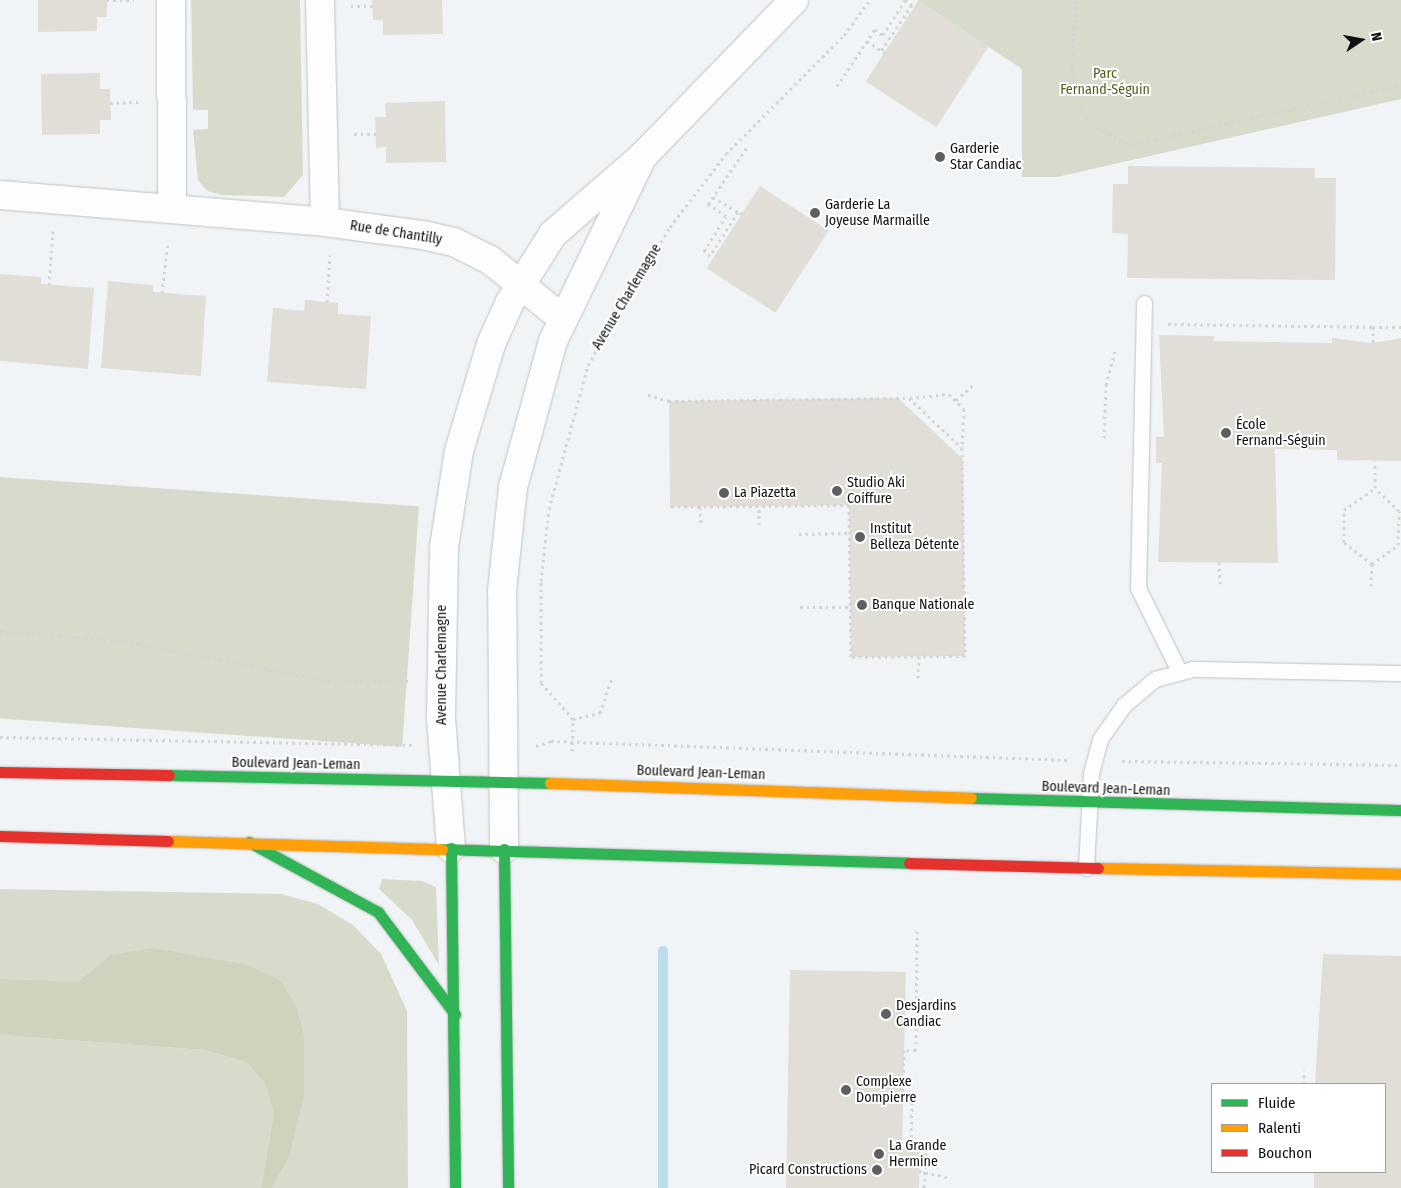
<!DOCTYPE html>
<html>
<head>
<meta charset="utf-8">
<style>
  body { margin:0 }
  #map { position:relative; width:1401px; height:1188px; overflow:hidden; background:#f1f4f6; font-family:"Fira Sans Condensed",sans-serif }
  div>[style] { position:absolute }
  .green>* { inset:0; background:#d7dbcc; transform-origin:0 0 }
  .forest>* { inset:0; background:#ced3be }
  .stream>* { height:10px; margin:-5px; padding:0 5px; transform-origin:5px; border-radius:5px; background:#bbdceb }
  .building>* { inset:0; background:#e1ded8; transform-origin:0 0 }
  .path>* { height:3px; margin-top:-1.5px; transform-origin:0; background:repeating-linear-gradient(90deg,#d3d4d4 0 2.5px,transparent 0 6.5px) }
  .roads { filter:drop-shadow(0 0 1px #c0c1c3) drop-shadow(0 0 1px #c0c1c3) }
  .lane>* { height:15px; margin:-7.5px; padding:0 7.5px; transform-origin:7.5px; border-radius:7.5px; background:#fdfdfe }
  .street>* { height:28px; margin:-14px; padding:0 14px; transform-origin:14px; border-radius:14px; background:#fdfdfe }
  .fast>* { height:11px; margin:-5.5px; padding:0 5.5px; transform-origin:5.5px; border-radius:5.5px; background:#30b455 }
  .slow>* { height:11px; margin:-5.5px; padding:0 5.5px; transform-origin:5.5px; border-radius:5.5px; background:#ff9f0a }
  .jam>* { height:11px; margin:-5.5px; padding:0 5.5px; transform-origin:5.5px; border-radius:5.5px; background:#e5322d }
  .dots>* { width:14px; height:14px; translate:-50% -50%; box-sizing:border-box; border:2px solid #fff; border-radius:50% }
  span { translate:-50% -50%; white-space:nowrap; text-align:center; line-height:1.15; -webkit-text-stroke:4px #fff; paint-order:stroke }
  .park-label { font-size:14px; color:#565c1d }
  .poi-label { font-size:14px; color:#0e0f10 }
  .left { translate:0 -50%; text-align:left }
  .right { translate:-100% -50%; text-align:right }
  .street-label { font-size:14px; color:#0e0f10 }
  .legend { position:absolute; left:1211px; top:1083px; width:175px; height:90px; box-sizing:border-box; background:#fff; border:1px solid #9f9f9f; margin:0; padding:6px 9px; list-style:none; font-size:15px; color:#0e0f10 }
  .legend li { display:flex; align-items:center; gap:10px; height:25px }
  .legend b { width:25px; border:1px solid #9f9f9f }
  .north { position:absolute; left:1336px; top:15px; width:50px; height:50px; -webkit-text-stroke:4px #fff; paint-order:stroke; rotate:78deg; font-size:14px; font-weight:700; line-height:20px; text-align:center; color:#0e0f10 }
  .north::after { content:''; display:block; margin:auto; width:18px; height:22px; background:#0e0f10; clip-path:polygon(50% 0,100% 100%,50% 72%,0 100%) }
</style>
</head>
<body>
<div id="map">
  <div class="green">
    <div style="clip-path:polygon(191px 0,300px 0,303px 175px,284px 197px,222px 195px,207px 191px,198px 180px,193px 130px,208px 129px,208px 110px,193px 110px)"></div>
    <div style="clip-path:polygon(917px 0,1401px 0,1401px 99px,1057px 177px,1022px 177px,1022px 69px)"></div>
    <div style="left:0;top:477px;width:420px;height:241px;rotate:4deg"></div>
    <div style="clip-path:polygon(382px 879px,422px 881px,436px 887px,439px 965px,412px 920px,379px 889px)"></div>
    <div style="clip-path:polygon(0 889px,281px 894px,318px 904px,353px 925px,381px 954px,407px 1011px,408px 1188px,272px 1188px,289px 1157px,304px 1035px,297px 1007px,279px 980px,110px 955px,79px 981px,0 979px)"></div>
    <div style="clip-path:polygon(0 1035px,204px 1050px,246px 1062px,264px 1081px,274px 1112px,261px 1188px,0 1188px)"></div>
  </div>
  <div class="forest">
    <div style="clip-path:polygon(154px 948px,248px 965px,280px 980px,297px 1007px,304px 1035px,304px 1096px,289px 1157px,272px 1188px,261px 1188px,274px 1112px,264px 1082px,246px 1062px,204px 1050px,0 1035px,0 979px,79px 981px,110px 955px)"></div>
  </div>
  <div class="stream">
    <div style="left:663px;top:1188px;width:237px;rotate:-90deg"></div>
  </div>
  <div class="building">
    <div style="clip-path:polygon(38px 0,107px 0,107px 17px,97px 17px,97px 31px,38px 32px)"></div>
    <div style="clip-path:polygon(372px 0,442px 0,443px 34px,383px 35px,383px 20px,373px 20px)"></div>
    <div style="left:918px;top:1px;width:84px;height:96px;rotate:33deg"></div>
    <div style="clip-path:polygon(100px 73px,100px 89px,110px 89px,111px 120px,100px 120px,100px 134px,42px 135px,41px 74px)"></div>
    <div style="clip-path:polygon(445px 101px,446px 162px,386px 163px,386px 147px,376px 148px,375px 117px,386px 117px,385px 103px)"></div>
    <div style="clip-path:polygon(1128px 166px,1315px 168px,1315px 178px,1336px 178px,1335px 280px,1127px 278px,1128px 234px,1112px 233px,1113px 184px,1128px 184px)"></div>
    <div style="left:760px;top:186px;width:82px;height:98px;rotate:33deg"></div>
    <div style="clip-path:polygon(0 274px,41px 277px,41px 284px,94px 288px,88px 369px,0 361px)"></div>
    <div style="clip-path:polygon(108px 281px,153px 285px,153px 292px,206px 296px,201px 376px,101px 368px)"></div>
    <div style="clip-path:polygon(305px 300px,338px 303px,338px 314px,371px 316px,366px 389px,267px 382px,273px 308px,304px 311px)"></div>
    <div style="clip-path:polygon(1159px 335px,1214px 336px,1214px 341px,1332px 343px,1332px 338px,1373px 343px,1401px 338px,1401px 461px,1337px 460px,1337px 450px,1275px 449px,1278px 563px,1158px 562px,1162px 463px,1156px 463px,1156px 437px,1164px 437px)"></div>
    <div style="clip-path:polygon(898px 398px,963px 459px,965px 656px,851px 657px,849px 505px,670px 507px,669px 401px)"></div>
    <div style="clip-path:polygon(1323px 954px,1401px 956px,1401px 1188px,1314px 1188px,1314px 1172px,1385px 1172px,1385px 1084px,1315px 1084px)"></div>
    <div style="clip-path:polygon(790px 970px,906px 972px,902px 1148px,920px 1148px,919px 1188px,786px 1188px)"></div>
  </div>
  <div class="path">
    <div style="left:107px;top:0;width:27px"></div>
    <div style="left:1076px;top:0;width:66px;rotate:93.5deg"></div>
    <div style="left:1072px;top:66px;width:34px;rotate:83deg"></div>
    <div style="left:1076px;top:100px;width:28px;rotate:58deg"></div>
    <div style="left:1091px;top:124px;width:43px;rotate:28.9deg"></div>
    <div style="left:1129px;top:145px;width:279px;rotate:-12.4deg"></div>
    <div style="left:351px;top:6px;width:22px"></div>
    <div style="left:867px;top:41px;width:22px;rotate:34deg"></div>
    <div style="left:837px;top:86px;width:69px;rotate:-56.3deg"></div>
    <div style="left:875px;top:29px;width:10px;rotate:37deg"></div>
    <div style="left:883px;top:35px;width:41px;rotate:-57.8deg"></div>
    <div style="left:905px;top:0;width:9px;rotate:36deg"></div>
    <div style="left:912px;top:5px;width:55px;rotate:124deg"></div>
    <div style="left:110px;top:103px;width:29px;rotate:-2deg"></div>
    <div style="left:354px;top:134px;width:22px"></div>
    <div style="left:713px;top:197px;width:29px;rotate:31deg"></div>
    <div style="left:742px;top:214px;width:4px;rotate:-153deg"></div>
    <div style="left:738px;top:212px;width:52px;rotate:122.5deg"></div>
    <div style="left:710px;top:256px;width:8px;rotate:-140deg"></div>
    <div style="left:704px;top:251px;width:41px;rotate:-57.8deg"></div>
    <div style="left:726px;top:216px;width:22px;rotate:-146deg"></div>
    <div style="left:708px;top:204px;width:70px;rotate:-55.4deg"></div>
    <div style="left:49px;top:285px;width:54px;rotate:-85.8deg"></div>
    <div style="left:162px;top:293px;width:52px;rotate:-83.4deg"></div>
    <div style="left:327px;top:302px;width:47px;rotate:-86.3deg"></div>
    <div style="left:1168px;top:324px;width:205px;rotate:0.8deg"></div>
    <div style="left:1373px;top:327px;width:16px;rotate:90deg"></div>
    <div style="left:1373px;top:327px;width:28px"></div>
    <div style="left:648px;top:395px;width:22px;rotate:16deg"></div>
    <div style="left:669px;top:401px;width:240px;rotate:-0.7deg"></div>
    <div style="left:909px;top:398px;width:73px;rotate:43.3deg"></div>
    <div style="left:962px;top:448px;width:208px;rotate:89.2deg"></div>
    <div style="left:965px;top:656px;width:114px;rotate:179.5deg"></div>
    <div style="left:851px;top:657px;width:152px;rotate:-90.8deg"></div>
    <div style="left:849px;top:505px;width:179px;rotate:179.4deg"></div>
    <div style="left:910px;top:398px;width:39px;rotate:-6deg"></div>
    <div style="left:949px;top:394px;width:21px;rotate:45deg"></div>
    <div style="left:964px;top:409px;width:39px;rotate:93deg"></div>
    <div style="left:956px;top:400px;width:23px;rotate:-41deg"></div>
    <div style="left:1104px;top:438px;width:53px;rotate:-87.8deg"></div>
    <div style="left:1106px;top:385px;width:38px;rotate:-75deg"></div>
    <div style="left:700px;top:507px;width:18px;rotate:87deg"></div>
    <div style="left:759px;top:525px;width:19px;rotate:-90deg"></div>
    <div style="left:799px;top:534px;width:51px;rotate:-1.1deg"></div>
    <div style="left:1219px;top:562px;width:22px;rotate:87deg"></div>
    <div style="left:1372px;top:564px;width:32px;rotate:-36deg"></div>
    <div style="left:1398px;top:545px;width:34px;rotate:-88deg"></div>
    <div style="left:1399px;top:511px;width:33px;rotate:-136deg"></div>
    <div style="left:1371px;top:586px;width:22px;rotate:-87deg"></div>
    <div style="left:1372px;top:564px;width:36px;rotate:-142deg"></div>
    <div style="left:1344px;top:542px;width:32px;rotate:-90deg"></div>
    <div style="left:1344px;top:510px;width:38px;rotate:-35deg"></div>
    <div style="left:1375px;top:488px;width:27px;rotate:-90deg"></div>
    <div style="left:800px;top:607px;width:50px"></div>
    <div style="left:0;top:631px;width:130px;rotate:4.8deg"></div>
    <div style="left:130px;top:642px;width:202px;rotate:11.1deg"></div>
    <div style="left:328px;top:681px;width:82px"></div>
    <div style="left:918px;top:678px;width:22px;rotate:-87deg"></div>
    <div style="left:573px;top:719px;width:28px;rotate:-13deg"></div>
    <div style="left:600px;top:713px;width:37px;rotate:-71deg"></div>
    <div style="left:0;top:737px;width:412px;rotate:1.1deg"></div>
    <div style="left:536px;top:746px;width:16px;rotate:-18deg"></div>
    <div style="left:551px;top:741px;width:517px;rotate:2.1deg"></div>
    <div style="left:572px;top:751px;width:32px;rotate:-88deg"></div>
    <div style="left:573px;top:719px;width:48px;rotate:-131.6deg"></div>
    <div style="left:541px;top:683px;width:102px;rotate:-90deg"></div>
    <div style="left:541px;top:581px;width:72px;rotate:-83.7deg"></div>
    <div style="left:549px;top:509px;width:149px;rotate:-74.8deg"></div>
    <div style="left:588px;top:365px;width:161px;rotate:-59.3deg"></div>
    <div style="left:670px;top:227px;width:92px;rotate:-52.5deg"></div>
    <div style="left:726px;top:154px;width:168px;rotate:-45.2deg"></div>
    <div style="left:844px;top:35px;width:44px;rotate:-53.4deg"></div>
    <div style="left:1122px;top:761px;width:279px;rotate:0.8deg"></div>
    <div style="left:917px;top:931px;width:119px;rotate:90.5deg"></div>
    <div style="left:916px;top:1050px;width:12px;rotate:180deg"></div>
    <div style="left:904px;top:1050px;width:52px;rotate:91.1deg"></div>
    <div style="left:903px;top:1102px;width:9px"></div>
    <div style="left:912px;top:1102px;width:44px;rotate:91.3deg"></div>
    <div style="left:911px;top:1146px;width:15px"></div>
    <div style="left:926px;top:1146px;width:42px;rotate:92.7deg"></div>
    <div style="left:905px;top:1001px;width:49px"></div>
    <div style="left:1304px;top:1084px;width:14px;rotate:-90deg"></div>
    <div style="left:919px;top:1171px;width:33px;rotate:12deg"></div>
  </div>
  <div class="roads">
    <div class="lane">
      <div style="left:1144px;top:303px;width:285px;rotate:91.2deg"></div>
      <div style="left:1138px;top:588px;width:93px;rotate:63.7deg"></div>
      <div style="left:1086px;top:868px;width:95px;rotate:-87deg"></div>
      <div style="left:1091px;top:773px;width:35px;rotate:-75deg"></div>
      <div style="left:1100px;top:739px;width:42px;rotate:-54.8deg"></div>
      <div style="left:1124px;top:705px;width:40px;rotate:-40deg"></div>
      <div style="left:1155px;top:679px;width:39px;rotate:-15deg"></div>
      <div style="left:1193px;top:669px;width:208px;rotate:1.1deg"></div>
    </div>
    <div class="street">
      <div style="left:171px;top:0;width:209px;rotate:89.7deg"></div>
      <div style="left:320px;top:0;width:222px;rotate:88.7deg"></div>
      <div style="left:0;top:195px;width:326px;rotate:4.7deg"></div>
      <div style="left:325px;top:222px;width:99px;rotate:7.6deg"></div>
      <div style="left:423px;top:235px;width:32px;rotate:13deg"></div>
      <div style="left:454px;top:242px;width:40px;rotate:26.6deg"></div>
      <div style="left:490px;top:260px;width:92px;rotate:38.9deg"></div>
      <div style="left:451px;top:848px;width:129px;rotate:-94.4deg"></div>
      <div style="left:441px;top:719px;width:172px;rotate:-89deg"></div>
      <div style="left:444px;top:547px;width:97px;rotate:-81.1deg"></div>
      <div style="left:459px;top:451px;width:112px;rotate:-73.3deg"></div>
      <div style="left:491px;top:344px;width:46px;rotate:-65.7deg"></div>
      <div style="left:510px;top:302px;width:80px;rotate:-57.7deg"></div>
      <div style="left:553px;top:234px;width:119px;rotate:-40.9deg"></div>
      <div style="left:643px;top:156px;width:217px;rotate:-45.9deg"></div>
      <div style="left:504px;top:849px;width:258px;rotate:-90.4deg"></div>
      <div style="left:502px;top:591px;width:105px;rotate:-84deg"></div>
      <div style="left:513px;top:487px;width:151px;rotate:-74.7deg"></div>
      <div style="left:553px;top:341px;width:197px;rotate:-64.1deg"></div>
    </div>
    <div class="fast">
      <div style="left:169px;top:775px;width:381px;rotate:1.2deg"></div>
      <div style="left:971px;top:798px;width:430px;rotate:1.6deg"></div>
      <div style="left:249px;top:842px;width:147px;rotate:28.5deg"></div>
      <div style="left:378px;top:912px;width:128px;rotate:53deg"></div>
      <div style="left:451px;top:848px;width:340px;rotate:89.3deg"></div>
      <div style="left:442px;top:849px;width:467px;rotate:1.7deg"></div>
      <div style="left:504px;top:849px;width:339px;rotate:89.3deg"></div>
    </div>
    <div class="slow">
      <div style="left:550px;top:783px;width:421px;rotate:2deg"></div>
      <div style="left:168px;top:841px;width:274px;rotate:1.7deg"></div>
      <div style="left:1098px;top:868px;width:303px;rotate:1.1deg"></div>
    </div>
    <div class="jam">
      <div style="left:0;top:772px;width:169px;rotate:1deg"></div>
      <div style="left:0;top:836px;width:168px;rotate:1.7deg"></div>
      <div style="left:909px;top:863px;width:189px;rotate:1.5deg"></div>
    </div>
  </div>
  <div class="dots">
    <div style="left:940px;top:157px;background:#5d5f60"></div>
    <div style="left:815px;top:213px;background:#5d5f60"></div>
    <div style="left:1226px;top:433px;background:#5d5f60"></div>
    <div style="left:837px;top:491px;background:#5d5f60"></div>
    <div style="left:724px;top:493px;background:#5d5f60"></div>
    <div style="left:860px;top:537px;background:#5d5f60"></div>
    <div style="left:862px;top:605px;background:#5d5f60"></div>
    <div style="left:886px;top:1014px;background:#5d5f60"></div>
    <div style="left:846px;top:1090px;background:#5d5f60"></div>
    <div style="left:879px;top:1154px;background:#5d5f60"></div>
    <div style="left:877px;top:1170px;background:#5d5f60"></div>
  </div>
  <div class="park-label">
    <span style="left:1105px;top:82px">Parc<br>Fernand-Séguin</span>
  </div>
  <div class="poi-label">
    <span class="left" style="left:950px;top:157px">Garderie<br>Star Candiac</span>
    <span class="left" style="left:825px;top:213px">Garderie La<br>Joyeuse Marmaille</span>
    <span class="left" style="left:1236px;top:433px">École<br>Fernand-Séguin</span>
    <span class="left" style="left:847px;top:491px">Studio Aki<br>Coiffure</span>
    <span class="left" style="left:734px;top:493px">La Piazetta</span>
    <span class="left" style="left:870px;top:537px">Institut<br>Belleza Détente</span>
    <span class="left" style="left:872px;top:605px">Banque Nationale</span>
    <span class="left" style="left:896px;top:1014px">Desjardins<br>Candiac</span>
    <span class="left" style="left:856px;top:1090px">Complexe<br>Dompierre</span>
    <span class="left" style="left:889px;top:1154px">La Grande<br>Hermine</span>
    <span class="right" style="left:867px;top:1170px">Picard Constructions</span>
  </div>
  <div class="street-label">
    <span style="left:396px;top:233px;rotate:9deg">Rue de Chantilly</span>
    <span style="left:627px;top:297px;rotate:-59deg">Avenue Charlemagne</span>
    <span style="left:442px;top:665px;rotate:-90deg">Avenue Charlemagne</span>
    <span style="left:296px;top:764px;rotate:1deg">Boulevard Jean-Leman</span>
    <span style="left:701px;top:773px;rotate:2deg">Boulevard Jean-Leman</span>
    <span style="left:1106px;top:789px;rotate:2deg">Boulevard Jean-Leman</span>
  </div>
  <ul class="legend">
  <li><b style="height:6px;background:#30b455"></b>Fluide</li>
  <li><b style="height:6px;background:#ff9f0a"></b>Ralenti</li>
  <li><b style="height:6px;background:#e5322d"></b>Bouchon</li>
  </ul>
  <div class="north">N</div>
</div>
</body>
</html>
